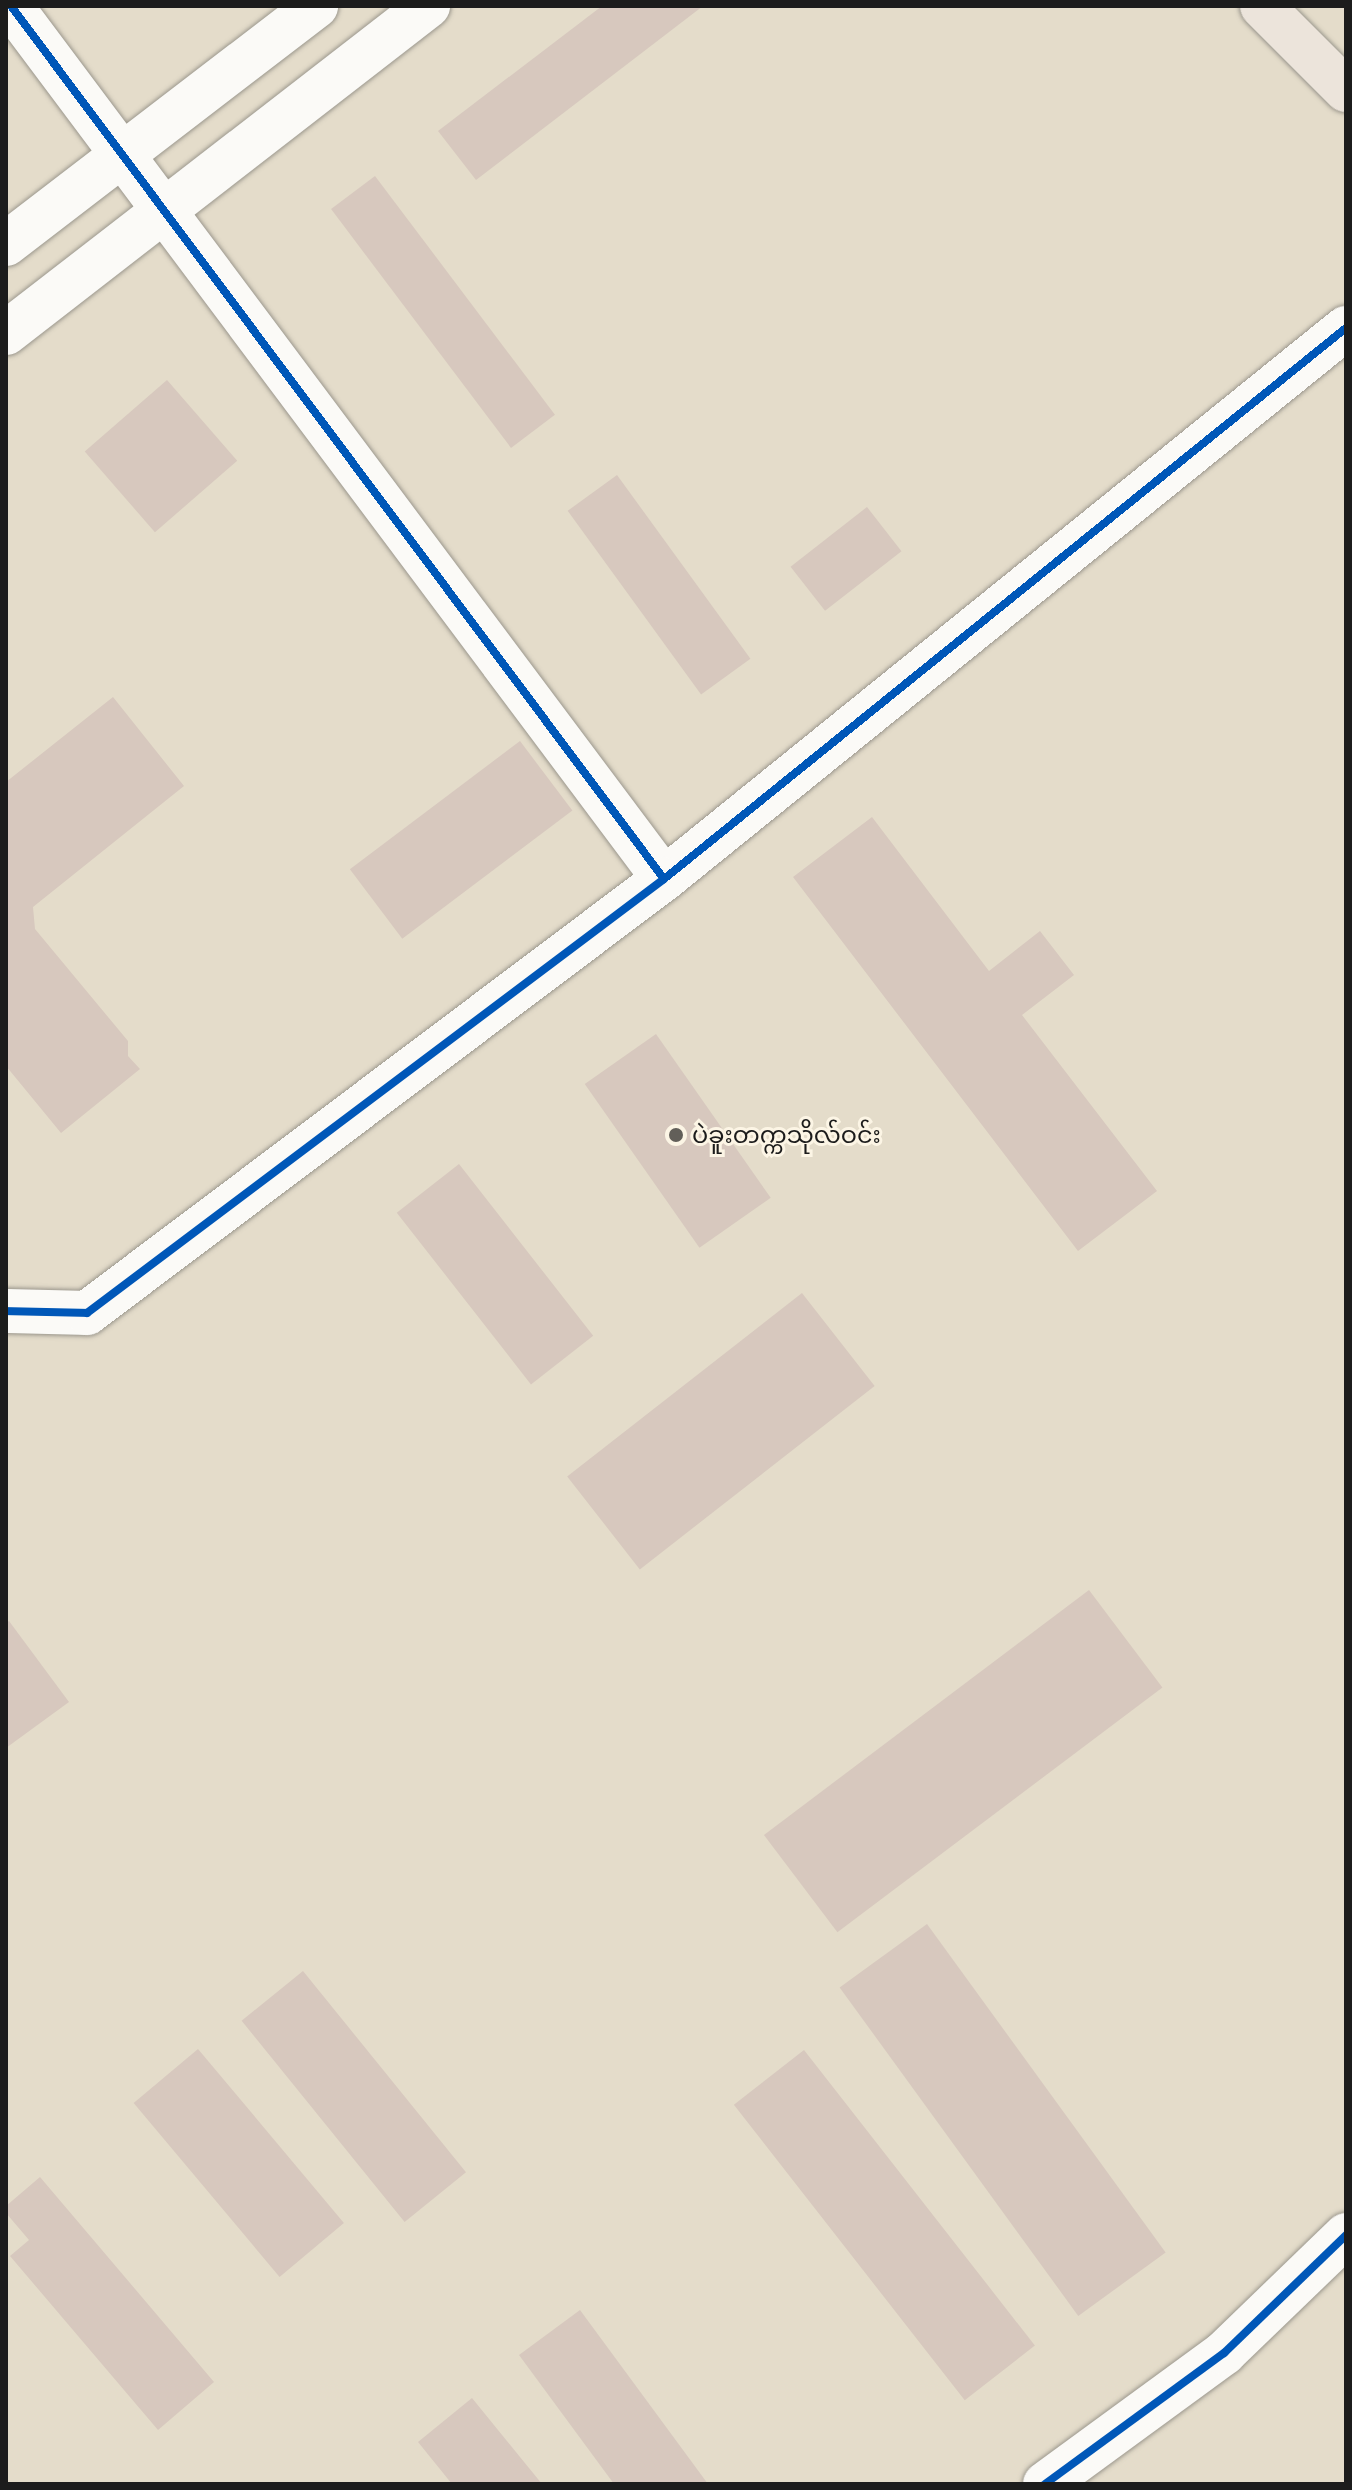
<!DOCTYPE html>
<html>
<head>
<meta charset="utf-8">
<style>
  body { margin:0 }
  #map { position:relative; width:1352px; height:2490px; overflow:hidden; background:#e4dcca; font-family:Itim,"Noto Sans Myanmar",sans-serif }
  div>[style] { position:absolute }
  .building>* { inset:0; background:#d7c8be; transform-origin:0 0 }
  .roads { filter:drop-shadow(0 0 2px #9b978d) drop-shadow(0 0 2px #9b978d) }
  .minor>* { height:44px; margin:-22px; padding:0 22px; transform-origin:22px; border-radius:22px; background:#fbfaf7 }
  .highway>* { height:44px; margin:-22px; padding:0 22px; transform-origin:22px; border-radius:22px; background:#ece4db }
  .cycleway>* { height:8px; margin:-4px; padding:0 4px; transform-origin:4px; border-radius:4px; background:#0057b8 }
  .dots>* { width:22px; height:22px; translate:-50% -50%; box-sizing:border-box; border:4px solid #fcf5e5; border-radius:50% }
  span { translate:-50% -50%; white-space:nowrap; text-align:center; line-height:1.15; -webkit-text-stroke:6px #fcf5e5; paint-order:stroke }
  .poi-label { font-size:24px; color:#1c1c1c }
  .left { translate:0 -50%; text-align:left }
  .frame { position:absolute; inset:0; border:8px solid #1c1c1c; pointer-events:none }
</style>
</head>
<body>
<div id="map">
  <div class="building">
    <div style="clip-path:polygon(602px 6px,703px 6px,476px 180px,438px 131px)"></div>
    <div style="left:375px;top:176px;width:299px;height:55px;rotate:53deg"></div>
    <div style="left:167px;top:380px;width:107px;height:109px;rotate:49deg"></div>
    <div style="left:617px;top:475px;width:227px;height:61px;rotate:54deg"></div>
    <div style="left:867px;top:507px;width:56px;height:97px;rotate:52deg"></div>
    <div style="clip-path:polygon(113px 697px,184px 786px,33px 907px,35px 929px,128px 1041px,128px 1056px,140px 1069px,61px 1133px,6px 1066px,6px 782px)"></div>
    <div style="left:520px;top:741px;width:87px;height:213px;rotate:53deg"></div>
    <div style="clip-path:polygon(872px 817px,989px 971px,1040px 931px,1074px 975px,1022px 1015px,1157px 1191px,1078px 1251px,793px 877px)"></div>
    <div style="left:656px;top:1034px;width:200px;height:87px;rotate:55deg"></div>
    <div style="left:459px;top:1164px;width:218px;height:79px;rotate:52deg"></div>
    <div style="left:802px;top:1293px;width:118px;height:298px;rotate:52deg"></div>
    <div style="left:1089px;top:1590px;width:122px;height:407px;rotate:53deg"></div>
    <div style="clip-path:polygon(9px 1621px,69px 1702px,6px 1748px,6px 1623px)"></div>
    <div style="left:927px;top:1924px;width:406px;height:108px;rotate:54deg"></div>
    <div style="left:303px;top:1971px;width:259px;height:79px;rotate:51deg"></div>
    <div style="left:198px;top:2049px;width:227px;height:84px;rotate:50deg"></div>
    <div style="left:804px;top:2050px;width:375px;height:89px;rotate:52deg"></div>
    <div style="clip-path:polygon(40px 2177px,214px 2382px,158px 2430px,10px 2256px,29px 2240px,6px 2213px,6px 2206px)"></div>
    <div style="clip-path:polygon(580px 2310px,708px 2484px,614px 2484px,519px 2355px)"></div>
    <div style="clip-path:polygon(472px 2398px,542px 2484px,452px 2484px,418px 2442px)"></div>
  </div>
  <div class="roads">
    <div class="minor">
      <div style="left:11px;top:6px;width:1090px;rotate:53.2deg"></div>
      <div style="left:664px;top:879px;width:877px;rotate:-38.94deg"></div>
      <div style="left:6px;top:244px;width:391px;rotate:-37.5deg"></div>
      <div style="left:6px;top:333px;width:534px;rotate:-37.77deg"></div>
      <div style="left:6px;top:1311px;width:81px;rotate:1.4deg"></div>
      <div style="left:87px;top:1313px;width:722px;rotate:-36.95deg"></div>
      <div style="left:1045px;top:2484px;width:222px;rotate:-36.2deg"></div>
      <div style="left:1224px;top:2353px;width:170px;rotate:-44deg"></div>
    </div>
    <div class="highway">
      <div style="left:1262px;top:6px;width:119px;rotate:45deg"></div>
    </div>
  </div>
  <div class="cycleway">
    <div style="left:11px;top:6px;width:1090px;rotate:53.2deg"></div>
    <div style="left:664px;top:879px;width:877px;rotate:-38.94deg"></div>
    <div style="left:6px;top:1311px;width:81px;rotate:1.4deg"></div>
    <div style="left:87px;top:1313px;width:722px;rotate:-36.95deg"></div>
    <div style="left:1045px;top:2484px;width:222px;rotate:-36.2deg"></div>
    <div style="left:1224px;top:2353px;width:170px;rotate:-44deg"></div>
  </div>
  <div class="dots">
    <div style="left:676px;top:1135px;background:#625f59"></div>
  </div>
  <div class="poi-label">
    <span class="left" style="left:692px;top:1135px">ပဲခူးတက္ကသိုလ်ဝင်း</span>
  </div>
  <div class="frame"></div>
</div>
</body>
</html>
